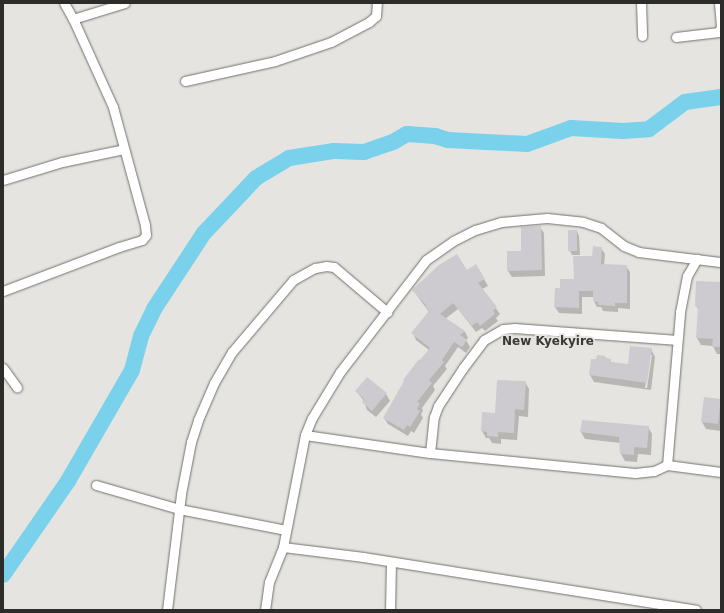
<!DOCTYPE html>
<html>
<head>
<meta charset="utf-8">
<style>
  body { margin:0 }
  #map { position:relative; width:724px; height:613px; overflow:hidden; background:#e6e4e0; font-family:"DejaVu Sans",sans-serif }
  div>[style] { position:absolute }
  .shadow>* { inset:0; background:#0003 }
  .river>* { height:16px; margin:-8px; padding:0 8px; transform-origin:8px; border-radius:8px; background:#79d1eb }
  .building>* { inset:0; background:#cdcbcf; transform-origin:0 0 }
  .roads { filter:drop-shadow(0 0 1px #71706c) drop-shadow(0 0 1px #71706c) }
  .street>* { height:9px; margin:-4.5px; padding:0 4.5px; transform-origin:4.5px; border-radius:4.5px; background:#fff }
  span { translate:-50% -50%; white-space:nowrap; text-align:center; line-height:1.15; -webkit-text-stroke:3.5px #e6e4e0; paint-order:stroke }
  .quarter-label { font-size:12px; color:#393835; font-weight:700 }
  .frame { position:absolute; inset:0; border:4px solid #2c2c2a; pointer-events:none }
</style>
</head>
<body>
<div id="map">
  <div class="shadow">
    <div style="clip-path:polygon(540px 227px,544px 233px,545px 276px,512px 277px,508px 271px)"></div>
    <div style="clip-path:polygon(577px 231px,579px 236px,580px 255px,572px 255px,570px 251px)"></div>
    <div style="clip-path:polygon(601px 248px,605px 254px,604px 265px,626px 266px,630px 272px,630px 309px,618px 308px,618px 312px,603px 311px,601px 307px,597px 307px,594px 301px,594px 297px,582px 297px,582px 314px,559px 313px,555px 307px,561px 289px,575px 280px)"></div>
    <div style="clip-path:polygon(476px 265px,488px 286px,482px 289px,500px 314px,496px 318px,498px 321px,485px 331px,482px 328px,476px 332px,458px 309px,445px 319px,465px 332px,468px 338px,466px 340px,470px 347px,466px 353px,458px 347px,445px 366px,447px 369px,433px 386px,435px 390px,422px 408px,423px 411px,421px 414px,423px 418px,414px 433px,411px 431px,408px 436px,388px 424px,384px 418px,429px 350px,416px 340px,413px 333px,429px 312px,413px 290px,466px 271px)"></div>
    <div style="clip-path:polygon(721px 283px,721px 354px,717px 354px,713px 346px,701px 345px,697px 338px,699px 311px,696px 305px)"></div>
    <div style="clip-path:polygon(evenodd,651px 349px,655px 357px,651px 390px,594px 382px,590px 375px,597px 360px,605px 357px,612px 363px,629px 365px,651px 349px,650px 355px,652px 355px,647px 388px,645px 388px,650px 355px)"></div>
    <div style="clip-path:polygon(525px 382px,529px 389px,528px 417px,519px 416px,517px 440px,501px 439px,501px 444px,492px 443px,489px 438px,486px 438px,482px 431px,483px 413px,496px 414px)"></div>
    <div style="clip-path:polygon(356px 391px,386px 394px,390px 401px,376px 417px,367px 410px,364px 401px)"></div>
    <div style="clip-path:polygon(705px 398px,720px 400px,721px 401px,721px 431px,706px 429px,702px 422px)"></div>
    <div style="clip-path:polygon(648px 427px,652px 434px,651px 455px,638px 454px,637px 462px,625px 461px,621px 454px,620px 443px,585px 439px,581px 432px)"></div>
  </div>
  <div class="river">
    <div style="left:3px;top:575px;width:114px;rotate:-55.3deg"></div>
    <div style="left:68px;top:481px;width:128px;rotate:-60deg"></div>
    <div style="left:132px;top:370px;width:35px;rotate:-75deg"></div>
    <div style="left:141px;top:336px;width:30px;rotate:-64deg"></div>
    <div style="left:154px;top:309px;width:91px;rotate:-56.7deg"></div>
    <div style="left:204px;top:233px;width:76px;rotate:-46.6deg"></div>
    <div style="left:256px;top:178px;width:39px;rotate:-31deg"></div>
    <div style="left:289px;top:158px;width:46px;rotate:-8.8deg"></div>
    <div style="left:334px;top:151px;width:30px;rotate:2deg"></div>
    <div style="left:364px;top:152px;width:31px;rotate:-19deg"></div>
    <div style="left:393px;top:142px;width:16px;rotate:-30deg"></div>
    <div style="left:407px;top:134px;width:28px;rotate:4deg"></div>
    <div style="left:435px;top:136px;width:14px;rotate:17deg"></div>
    <div style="left:448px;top:140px;width:79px;rotate:2.9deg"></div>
    <div style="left:527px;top:144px;width:47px;rotate:-20deg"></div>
    <div style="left:571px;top:128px;width:52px;rotate:3.3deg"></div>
    <div style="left:623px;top:131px;width:26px;rotate:-4deg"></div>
    <div style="left:649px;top:129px;width:45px;rotate:-36.9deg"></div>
    <div style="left:685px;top:102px;width:36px;rotate:-8deg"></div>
  </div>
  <div class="building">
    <div style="clip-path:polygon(541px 226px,542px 270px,507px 271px,507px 251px,521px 251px,521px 227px)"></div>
    <div style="left:568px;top:230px;width:9px;height:21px"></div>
    <div style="clip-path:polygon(593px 246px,602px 247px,601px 264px,627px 265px,627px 303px,615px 303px,615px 306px,598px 305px,598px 302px,593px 301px,593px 291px,579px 291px,579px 308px,554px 307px,555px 288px,560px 288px,560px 279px,574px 279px,573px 256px,592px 256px)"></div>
    <div style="clip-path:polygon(457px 254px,467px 270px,476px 264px,485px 279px,478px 283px,497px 307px,493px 311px,495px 314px,480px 326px,477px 322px,472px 326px,453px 303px,440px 314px,465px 331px,460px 335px,467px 340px,462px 347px,454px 342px,442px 360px,444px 362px,429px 380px,432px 383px,417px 402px,420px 403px,417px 409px,420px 411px,410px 427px,407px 425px,404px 430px,383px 418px,404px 381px,403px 380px,419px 359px,420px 360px,430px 348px,411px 333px,429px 311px,425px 306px,426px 305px,412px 290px,439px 265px)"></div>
    <div style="clip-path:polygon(696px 281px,721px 282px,721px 347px,712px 347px,713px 339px,696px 338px,698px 306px,695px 306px)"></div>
    <div style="clip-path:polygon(630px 346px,652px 348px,647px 383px,589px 375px,591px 359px,596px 359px,597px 355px,605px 356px,605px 358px,611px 359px,611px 362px,628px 364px)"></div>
    <div style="clip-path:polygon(367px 377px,387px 393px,372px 411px,362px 402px,364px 399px,355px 391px)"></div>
    <div style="clip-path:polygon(497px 380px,526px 381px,524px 410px,515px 409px,514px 433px,498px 432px,498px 437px,487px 436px,487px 432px,481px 431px,482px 412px,495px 413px)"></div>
    <div style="left:704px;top:397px;width:17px;height:25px;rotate:7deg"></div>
    <div style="clip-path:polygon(582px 420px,649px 426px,647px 448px,634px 447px,634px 455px,620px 454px,619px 437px,580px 432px)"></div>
  </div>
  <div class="roads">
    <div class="street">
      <div style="left:641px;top:3px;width:33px;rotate:88deg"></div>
      <div style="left:73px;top:19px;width:54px;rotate:-17.1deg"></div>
      <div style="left:676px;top:37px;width:43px;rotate:-6.6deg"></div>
      <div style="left:719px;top:32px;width:6px;rotate:-72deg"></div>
      <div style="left:721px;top:26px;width:23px;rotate:-95deg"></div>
      <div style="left:185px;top:81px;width:92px;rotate:-12.5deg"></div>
      <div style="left:275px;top:61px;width:59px;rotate:-18.7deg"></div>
      <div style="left:331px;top:42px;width:43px;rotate:-27.8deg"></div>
      <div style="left:369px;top:22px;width:9px;rotate:-41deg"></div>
      <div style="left:376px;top:16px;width:13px;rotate:-86deg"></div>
      <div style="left:3px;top:180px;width:62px;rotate:-17deg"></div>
      <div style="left:62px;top:162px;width:63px;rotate:-11.8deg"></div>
      <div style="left:3px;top:291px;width:124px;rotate:-20.8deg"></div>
      <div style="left:119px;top:247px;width:24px;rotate:-17deg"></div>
      <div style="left:142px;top:240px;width:6px;rotate:-51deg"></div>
      <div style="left:146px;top:235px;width:10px;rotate:-96deg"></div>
      <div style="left:145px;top:225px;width:122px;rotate:-105.2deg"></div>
      <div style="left:113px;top:107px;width:97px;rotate:-114.4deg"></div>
      <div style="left:73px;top:19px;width:18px;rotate:-119deg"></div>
      <div style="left:3px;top:368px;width:24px;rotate:54deg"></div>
      <div style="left:305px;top:435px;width:126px;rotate:8.2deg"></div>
      <div style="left:430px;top:453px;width:206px;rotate:5.6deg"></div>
      <div style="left:635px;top:473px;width:19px;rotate:-6deg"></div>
      <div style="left:654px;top:471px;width:14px;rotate:-25deg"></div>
      <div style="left:667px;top:465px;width:54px;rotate:7.4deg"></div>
      <div style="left:430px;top:453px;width:36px;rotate:-84deg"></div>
      <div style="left:434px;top:417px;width:12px;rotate:-70deg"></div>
      <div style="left:438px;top:406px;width:45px;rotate:-56.7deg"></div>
      <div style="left:463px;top:368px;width:35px;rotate:-53deg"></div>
      <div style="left:484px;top:340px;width:22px;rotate:-30deg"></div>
      <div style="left:503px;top:329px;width:12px;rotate:-5deg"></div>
      <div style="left:515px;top:328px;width:162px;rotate:4.2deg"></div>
      <div style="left:667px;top:465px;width:154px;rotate:-85.1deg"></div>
      <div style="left:680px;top:312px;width:37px;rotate:-79deg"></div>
      <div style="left:687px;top:276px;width:20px;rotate:-60deg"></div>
      <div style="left:96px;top:485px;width:86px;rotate:16.1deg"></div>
      <div style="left:179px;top:509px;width:109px;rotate:11.1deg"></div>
      <div style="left:283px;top:547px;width:114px;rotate:-78.9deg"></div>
      <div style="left:305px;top:435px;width:18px;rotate:-68deg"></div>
      <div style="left:312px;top:418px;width:54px;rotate:-58.7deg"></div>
      <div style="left:340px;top:372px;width:141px;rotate:-52.5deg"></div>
      <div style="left:426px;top:260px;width:33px;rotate:-35deg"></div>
      <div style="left:453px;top:241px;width:25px;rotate:-27deg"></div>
      <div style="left:475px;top:230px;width:27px;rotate:-17deg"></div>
      <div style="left:501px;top:222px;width:46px;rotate:-5deg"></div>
      <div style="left:547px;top:218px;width:36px;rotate:6deg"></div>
      <div style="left:583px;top:222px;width:19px;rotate:18deg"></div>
      <div style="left:601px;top:228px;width:29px;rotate:38deg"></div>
      <div style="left:624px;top:246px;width:16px;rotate:22deg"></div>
      <div style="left:639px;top:252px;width:83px;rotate:7deg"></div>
      <div style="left:167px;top:610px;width:117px;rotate:-83.1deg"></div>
      <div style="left:181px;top:494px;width:53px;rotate:-79.1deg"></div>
      <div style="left:191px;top:442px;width:23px;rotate:-72deg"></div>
      <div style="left:198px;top:420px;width:40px;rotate:-66.6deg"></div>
      <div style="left:214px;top:383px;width:36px;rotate:-60deg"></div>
      <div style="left:232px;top:352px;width:94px;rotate:-49.7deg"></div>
      <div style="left:293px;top:280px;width:25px;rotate:-29deg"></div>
      <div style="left:315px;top:268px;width:11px;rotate:-10deg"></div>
      <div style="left:326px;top:266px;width:8px;rotate:7deg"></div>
      <div style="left:334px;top:267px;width:70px;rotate:40.3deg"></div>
      <div style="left:265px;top:610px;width:28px;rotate:-82deg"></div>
      <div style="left:269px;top:582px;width:38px;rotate:-68deg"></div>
      <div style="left:283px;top:547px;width:81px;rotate:7.1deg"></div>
      <div style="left:363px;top:557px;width:337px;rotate:9deg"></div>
      <div style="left:390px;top:610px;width:47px;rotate:-88.8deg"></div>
    </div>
  </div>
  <div class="quarter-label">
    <span style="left:548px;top:342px">New Kyekyire</span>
  </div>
  <div class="frame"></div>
</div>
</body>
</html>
